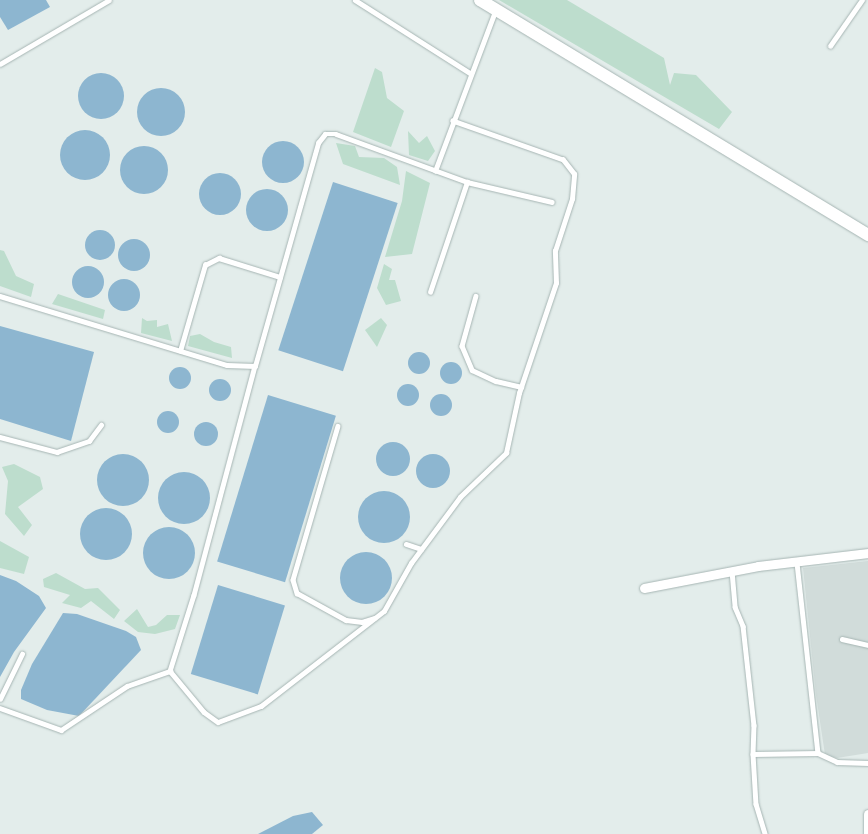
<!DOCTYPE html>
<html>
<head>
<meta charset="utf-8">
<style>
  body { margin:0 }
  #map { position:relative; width:868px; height:834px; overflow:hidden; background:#e3edeb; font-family:"Fira Sans",sans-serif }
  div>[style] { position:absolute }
  .built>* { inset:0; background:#d1dcda }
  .green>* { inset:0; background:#bdddcd }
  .water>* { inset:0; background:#8db6d0; transform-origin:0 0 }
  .round { border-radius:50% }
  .roads { filter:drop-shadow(0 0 1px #a6b5b3) drop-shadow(0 0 1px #a6b5b3) }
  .lane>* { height:4.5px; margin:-2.25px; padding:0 2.25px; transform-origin:2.25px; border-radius:2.25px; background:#fff }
  .street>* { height:9px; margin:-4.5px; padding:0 4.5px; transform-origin:4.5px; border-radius:4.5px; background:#fff }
  .secondary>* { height:12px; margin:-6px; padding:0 6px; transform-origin:6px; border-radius:6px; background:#fff }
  span { translate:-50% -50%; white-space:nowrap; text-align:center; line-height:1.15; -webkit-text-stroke:3px #f4f9f8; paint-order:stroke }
</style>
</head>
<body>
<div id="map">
  <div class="built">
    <div style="clip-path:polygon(868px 561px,868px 753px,837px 758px,825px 755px,816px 695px,803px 568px)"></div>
  </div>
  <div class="green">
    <div style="clip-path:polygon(499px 0,567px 0,664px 58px,670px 85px,674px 73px,696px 75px,732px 112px,719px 129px)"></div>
    <div style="clip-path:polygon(375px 68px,382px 72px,387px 98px,404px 111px,391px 147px,353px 132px)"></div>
    <div style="clip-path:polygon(408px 131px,419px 143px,427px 136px,435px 151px,428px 161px,409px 155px)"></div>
    <div style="clip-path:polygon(336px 143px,355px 146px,359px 157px,384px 158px,397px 167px,400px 185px,343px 164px)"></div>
    <div style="clip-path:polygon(406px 171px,430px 183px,412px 254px,385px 257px,402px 201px)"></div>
    <div style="clip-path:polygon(0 250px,4px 251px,16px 276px,34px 284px,31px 297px,0 286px)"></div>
    <div style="clip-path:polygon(384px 264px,392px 269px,389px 280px,395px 280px,401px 301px,386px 305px,377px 288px)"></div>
    <div style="clip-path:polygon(58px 294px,105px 310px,103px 319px,52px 304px)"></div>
    <div style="clip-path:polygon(142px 318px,147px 321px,157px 320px,157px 327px,168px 324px,172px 341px,141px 333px)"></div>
    <div style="clip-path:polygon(381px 318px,387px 325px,377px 347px,365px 330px)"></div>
    <div style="clip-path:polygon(200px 334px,214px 342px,231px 347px,232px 358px,188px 346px,190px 336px)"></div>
    <div style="clip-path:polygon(14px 464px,40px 477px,43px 489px,18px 507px,32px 525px,24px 536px,5px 514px,8px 481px,2px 467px)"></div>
    <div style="clip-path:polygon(0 541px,29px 557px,24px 574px,0 568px)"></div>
    <div style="clip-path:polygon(56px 573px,85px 589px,98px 588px,120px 610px,114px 619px,91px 601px,81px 608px,62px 603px,70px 595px,44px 587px,43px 579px)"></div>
    <div style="clip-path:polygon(137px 609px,148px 627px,156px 625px,167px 615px,180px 615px,175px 629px,155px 634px,138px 632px,124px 621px)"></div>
  </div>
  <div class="water">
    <div style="clip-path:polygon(0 0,46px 0,50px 7px,8px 30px,0 17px)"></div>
    <div class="round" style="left:78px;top:73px;width:46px;height:46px"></div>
    <div class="round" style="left:137px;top:88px;width:48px;height:48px"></div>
    <div class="round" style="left:60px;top:130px;width:50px;height:50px"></div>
    <div class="round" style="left:262px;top:141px;width:42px;height:42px"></div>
    <div class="round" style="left:120px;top:146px;width:48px;height:48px"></div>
    <div class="round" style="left:199px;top:173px;width:42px;height:42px"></div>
    <div style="left:333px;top:182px;width:68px;height:177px;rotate:18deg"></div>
    <div class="round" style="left:246px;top:189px;width:42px;height:42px"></div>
    <div class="round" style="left:85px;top:230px;width:30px;height:30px"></div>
    <div class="round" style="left:118px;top:239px;width:32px;height:32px"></div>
    <div class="round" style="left:72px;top:266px;width:32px;height:32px"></div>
    <div class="round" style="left:108px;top:279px;width:32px;height:32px"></div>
    <div style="clip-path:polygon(0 326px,94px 352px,71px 441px,0 419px)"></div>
    <div class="round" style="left:408px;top:352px;width:22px;height:22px"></div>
    <div class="round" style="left:440px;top:362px;width:22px;height:22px"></div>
    <div class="round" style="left:169px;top:367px;width:22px;height:22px"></div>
    <div class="round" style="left:209px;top:379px;width:22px;height:22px"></div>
    <div class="round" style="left:397px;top:384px;width:22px;height:22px"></div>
    <div class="round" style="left:430px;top:394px;width:22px;height:22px"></div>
    <div style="left:268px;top:395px;width:71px;height:174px;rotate:17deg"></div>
    <div class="round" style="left:157px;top:411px;width:22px;height:22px"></div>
    <div class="round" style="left:194px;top:422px;width:24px;height:24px"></div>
    <div class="round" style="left:376px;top:442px;width:34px;height:34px"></div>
    <div class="round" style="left:416px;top:454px;width:34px;height:34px"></div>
    <div class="round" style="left:97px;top:454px;width:52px;height:52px"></div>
    <div class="round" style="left:158px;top:472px;width:52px;height:52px"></div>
    <div class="round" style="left:358px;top:491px;width:52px;height:52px"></div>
    <div class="round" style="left:80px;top:508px;width:52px;height:52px"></div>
    <div class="round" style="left:143px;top:527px;width:52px;height:52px"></div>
    <div class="round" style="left:340px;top:552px;width:52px;height:52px"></div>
    <div style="clip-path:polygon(0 575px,16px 581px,39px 596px,46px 608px,14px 652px,0 677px)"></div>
    <div style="left:218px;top:585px;width:70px;height:93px;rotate:17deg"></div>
    <div style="clip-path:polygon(63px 613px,77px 614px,126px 631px,136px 637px,141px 650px,79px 716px,47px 710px,21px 699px,21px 690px,32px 664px)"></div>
    <div style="clip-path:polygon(312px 812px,323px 825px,312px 834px,258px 834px,293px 816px)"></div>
  </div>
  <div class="roads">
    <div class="lane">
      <div style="left:355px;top:0;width:136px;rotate:32.4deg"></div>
      <div style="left:830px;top:46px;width:56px;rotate:-55.2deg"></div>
      <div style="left:0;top:64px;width:126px;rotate:-30.4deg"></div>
      <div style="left:435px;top:171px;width:171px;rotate:-69.4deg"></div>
      <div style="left:430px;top:292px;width:116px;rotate:-71.4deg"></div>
      <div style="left:0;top:296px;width:237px;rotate:16.9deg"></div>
      <div style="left:227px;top:365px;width:28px;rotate:2deg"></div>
      <div style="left:255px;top:366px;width:232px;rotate:-74.2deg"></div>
      <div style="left:318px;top:143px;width:11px;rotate:-52deg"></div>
      <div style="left:325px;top:134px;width:11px"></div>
      <div style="left:336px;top:134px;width:140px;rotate:20.1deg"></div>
      <div style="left:467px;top:182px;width:87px;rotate:13.2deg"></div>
      <div style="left:476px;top:296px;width:52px;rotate:105.6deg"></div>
      <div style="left:462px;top:346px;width:26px;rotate:67deg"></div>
      <div style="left:472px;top:370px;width:26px;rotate:25deg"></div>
      <div style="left:496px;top:381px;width:26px;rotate:13deg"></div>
      <div style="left:180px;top:351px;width:90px;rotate:-73.8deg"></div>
      <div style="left:205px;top:265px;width:16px;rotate:-27deg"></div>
      <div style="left:219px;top:258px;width:64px;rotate:17.3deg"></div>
      <div style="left:255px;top:366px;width:237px;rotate:104.9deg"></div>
      <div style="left:194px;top:595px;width:80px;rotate:107.5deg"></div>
      <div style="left:170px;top:671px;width:53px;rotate:50.3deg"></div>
      <div style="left:204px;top:712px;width:17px;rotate:36deg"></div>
      <div style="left:218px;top:722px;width:46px;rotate:-20.4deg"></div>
      <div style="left:261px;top:706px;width:155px;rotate:-37.7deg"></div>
      <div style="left:384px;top:611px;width:55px;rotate:-60.6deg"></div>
      <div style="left:411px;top:563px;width:82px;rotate:-53.4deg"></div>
      <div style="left:460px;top:497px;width:64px;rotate:-43.7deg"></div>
      <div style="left:506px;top:453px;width:61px;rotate:-77.8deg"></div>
      <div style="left:519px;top:393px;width:116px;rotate:-71.4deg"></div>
      <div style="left:556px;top:283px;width:32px;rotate:-92deg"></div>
      <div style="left:555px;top:251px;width:55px;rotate:-71.9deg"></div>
      <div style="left:572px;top:199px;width:25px;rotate:-85deg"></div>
      <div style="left:574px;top:174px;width:18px;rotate:-128deg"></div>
      <div style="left:563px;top:160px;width:117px;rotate:-160.5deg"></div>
      <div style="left:338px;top:426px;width:160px;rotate:106.3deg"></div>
      <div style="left:293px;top:580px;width:14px;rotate:73deg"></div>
      <div style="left:297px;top:593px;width:56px;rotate:28.9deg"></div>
      <div style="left:346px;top:620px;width:16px;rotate:7deg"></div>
      <div style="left:362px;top:622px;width:13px;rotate:-18deg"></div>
      <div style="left:0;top:437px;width:59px;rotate:14.7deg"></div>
      <div style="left:57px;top:452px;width:34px;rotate:-19deg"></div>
      <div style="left:89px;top:441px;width:20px;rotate:-53deg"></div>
      <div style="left:406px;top:544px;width:16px;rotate:18deg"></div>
      <div style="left:797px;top:563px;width:191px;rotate:83.7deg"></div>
      <div style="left:818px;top:753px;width:21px;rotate:25deg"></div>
      <div style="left:837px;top:762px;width:31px;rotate:2deg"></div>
      <div style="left:732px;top:571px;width:36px;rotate:85deg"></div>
      <div style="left:735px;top:607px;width:21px;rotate:67deg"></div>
      <div style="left:743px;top:626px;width:100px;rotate:83.7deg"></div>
      <div style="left:754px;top:725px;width:29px;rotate:92deg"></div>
      <div style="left:753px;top:754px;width:65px;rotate:-0.9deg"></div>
      <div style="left:842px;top:639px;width:27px;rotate:13deg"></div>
      <div style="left:0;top:699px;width:50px;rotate:-63.9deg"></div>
      <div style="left:0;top:708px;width:65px;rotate:19.8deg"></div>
      <div style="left:61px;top:730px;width:79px;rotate:-33.7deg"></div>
      <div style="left:127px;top:686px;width:46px;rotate:-19.2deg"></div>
      <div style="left:753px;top:754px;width:50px;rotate:86.6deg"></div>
      <div style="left:756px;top:804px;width:31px;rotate:73deg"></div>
    </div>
    <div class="street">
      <div style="left:644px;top:588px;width:116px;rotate:-10.9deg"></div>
      <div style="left:758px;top:566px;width:111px;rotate:-6.7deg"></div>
      <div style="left:868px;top:834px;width:20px;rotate:-90deg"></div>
    </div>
    <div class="secondary">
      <div style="left:480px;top:0;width:454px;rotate:31.2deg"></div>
    </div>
  </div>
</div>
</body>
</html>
